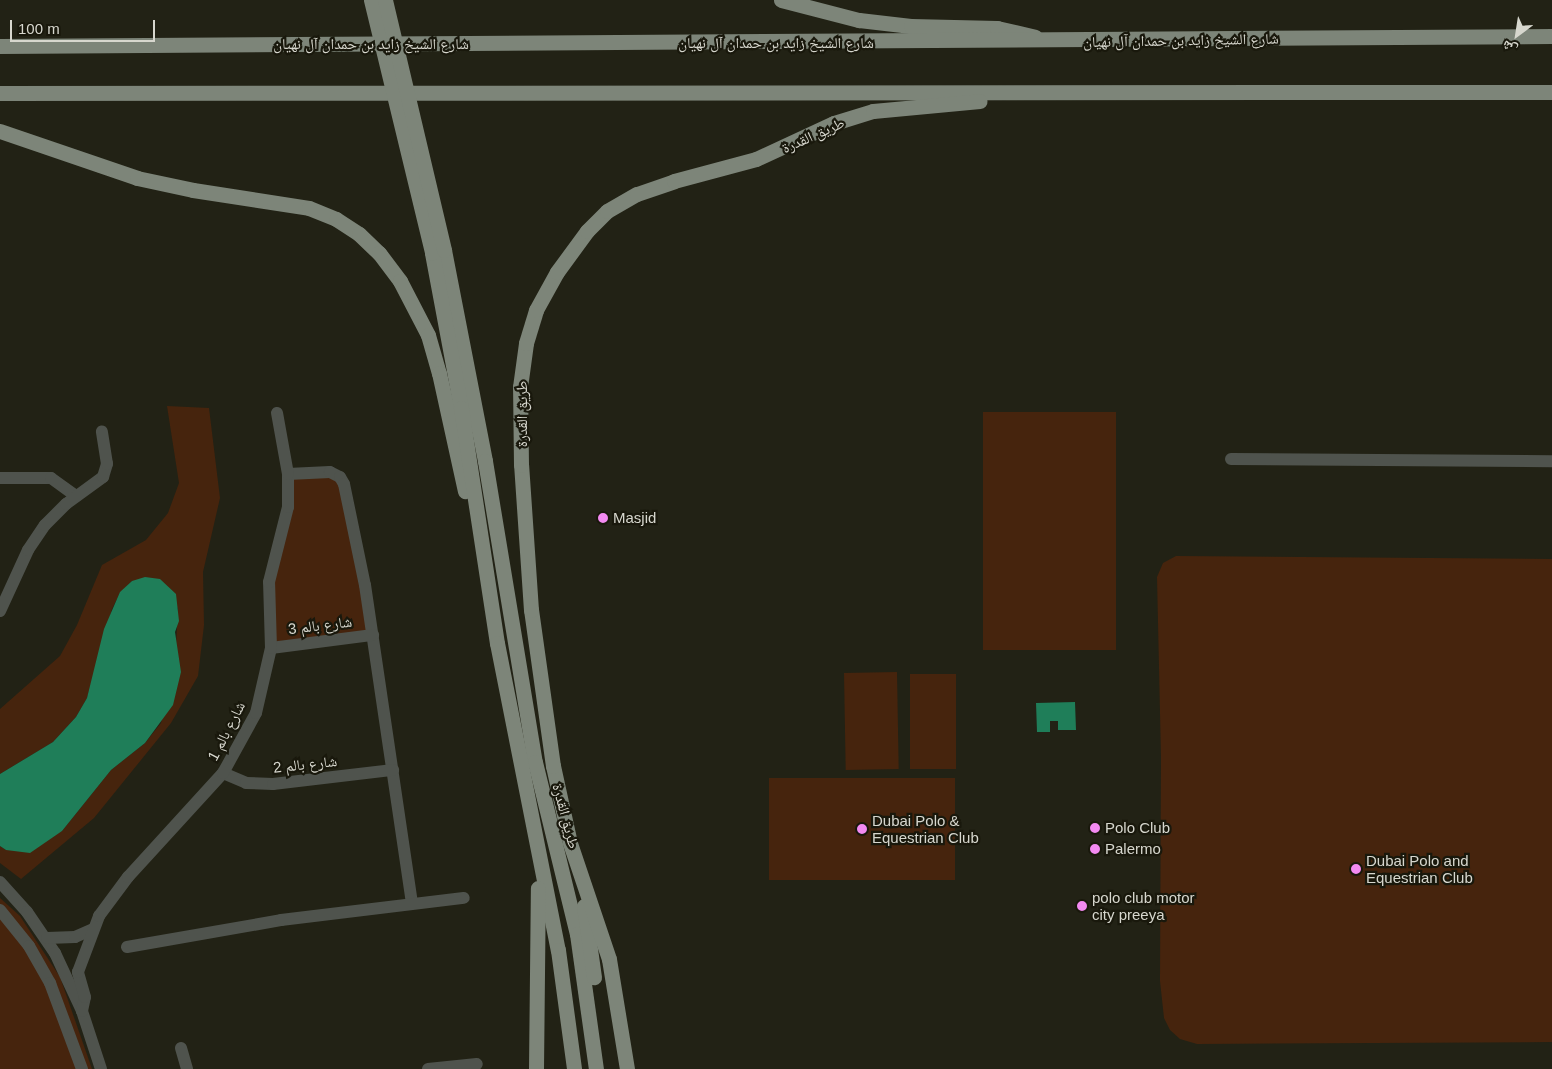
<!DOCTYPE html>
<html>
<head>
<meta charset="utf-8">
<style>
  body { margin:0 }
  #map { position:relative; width:1552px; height:1069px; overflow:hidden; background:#222215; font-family:Helvetica,"Noto Naskh Arabic",sans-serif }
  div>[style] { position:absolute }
  .green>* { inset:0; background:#46240d; transform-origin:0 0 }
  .water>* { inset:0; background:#1f7e59 }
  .minor>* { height:12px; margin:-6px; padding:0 6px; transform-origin:6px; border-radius:6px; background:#4f534d }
  .major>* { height:15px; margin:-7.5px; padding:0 7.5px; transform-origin:7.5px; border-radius:7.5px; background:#7d8579 }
  .major-bridge>* { height:15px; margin:-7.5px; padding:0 7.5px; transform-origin:7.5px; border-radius:7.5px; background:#7d8579 }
  .dots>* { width:14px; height:14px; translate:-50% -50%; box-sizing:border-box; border:2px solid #19180c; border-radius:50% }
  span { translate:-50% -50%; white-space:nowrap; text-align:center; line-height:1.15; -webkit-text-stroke:4.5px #19180c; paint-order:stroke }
  .street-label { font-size:15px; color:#d7d7ce }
  .poi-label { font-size:15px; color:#d7d7ce }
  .left { translate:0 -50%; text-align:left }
  .north { position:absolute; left:1492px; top:10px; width:50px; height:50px; -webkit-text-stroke:4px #19180c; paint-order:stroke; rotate:211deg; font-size:14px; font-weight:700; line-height:20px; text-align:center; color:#d7d7ce }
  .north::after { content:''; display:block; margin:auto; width:18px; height:22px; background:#d7d7ce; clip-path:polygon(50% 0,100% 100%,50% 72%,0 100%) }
  .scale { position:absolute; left:10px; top:20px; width:145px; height:22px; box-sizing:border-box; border:2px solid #d7d7ce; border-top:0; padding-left:6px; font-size:15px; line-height:18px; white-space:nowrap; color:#d7d7ce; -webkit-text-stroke:4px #19180c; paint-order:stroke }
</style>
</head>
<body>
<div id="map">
  <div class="green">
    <div style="clip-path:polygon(167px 406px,209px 408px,220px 498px,203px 572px,204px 625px,198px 676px,171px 723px,94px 818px,21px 879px,0 863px,0 846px,6px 850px,62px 831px,111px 770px,145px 743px,161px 723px,176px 646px,178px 608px,132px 581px,120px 593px,112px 609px,87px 698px,76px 717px,53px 742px,0 774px,0 709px,60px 656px,77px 625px,102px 565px,146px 540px,168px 513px,179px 483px)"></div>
    <div style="left:983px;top:412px;width:133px;height:238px"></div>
    <div style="clip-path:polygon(326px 475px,340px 483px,370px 631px,272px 642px,270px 605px,289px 477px)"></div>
    <div style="clip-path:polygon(1176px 556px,1552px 559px,1552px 1042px,1197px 1044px,1180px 1039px,1170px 1030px,1164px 1018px,1160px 981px,1161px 758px,1157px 577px,1163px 563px)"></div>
    <div style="left:897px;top:672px;width:97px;height:53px;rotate:89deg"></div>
    <div style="left:910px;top:674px;width:46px;height:95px"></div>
    <div style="left:769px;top:778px;width:186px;height:102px"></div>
    <div style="clip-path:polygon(0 898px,20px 916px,60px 977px,92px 1069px,0 1069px)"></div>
  </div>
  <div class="water">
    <div style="clip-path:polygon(145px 577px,160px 579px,176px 594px,179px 621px,175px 632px,181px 672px,173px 705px,145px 743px,111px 770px,62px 831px,30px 853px,6px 850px,0 846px,0 774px,53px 742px,76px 717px,87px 698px,104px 629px,120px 592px,132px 581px)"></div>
    <div style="clip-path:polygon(1075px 702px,1076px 730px,1058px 730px,1058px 721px,1050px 721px,1050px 732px,1037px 732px,1036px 703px)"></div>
  </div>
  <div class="minor">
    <div style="left:1231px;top:459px;width:321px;rotate:0.4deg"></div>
    <div style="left:288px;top:474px;width:42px;rotate:-2.7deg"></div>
    <div style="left:330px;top:472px;width:11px;rotate:27deg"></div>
    <div style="left:340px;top:477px;width:8px;rotate:60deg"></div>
    <div style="left:344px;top:484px;width:103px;rotate:78.3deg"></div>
    <div style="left:365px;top:585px;width:322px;rotate:81.6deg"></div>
    <div style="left:0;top:478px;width:51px"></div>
    <div style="left:51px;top:478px;width:31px;rotate:36deg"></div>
    <div style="left:0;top:611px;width:67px;rotate:-65.3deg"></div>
    <div style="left:28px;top:550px;width:30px;rotate:-56deg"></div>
    <div style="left:45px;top:525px;width:30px;rotate:-45deg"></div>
    <div style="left:66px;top:504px;width:46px;rotate:-36.1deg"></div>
    <div style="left:103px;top:477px;width:14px;rotate:-73deg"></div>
    <div style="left:107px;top:464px;width:33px;rotate:-99deg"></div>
    <div style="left:271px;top:648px;width:103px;rotate:-7.3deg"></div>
    <div style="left:223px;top:773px;width:25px;rotate:23deg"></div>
    <div style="left:246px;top:783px;width:27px;rotate:2deg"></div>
    <div style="left:273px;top:784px;width:121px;rotate:-6.7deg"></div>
    <div style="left:0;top:882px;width:40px;rotate:48deg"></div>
    <div style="left:27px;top:912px;width:50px;rotate:55.7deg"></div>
    <div style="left:55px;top:953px;width:64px;rotate:65deg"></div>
    <div style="left:82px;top:1011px;width:61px;rotate:71.9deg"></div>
    <div style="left:0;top:910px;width:46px;rotate:51.1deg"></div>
    <div style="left:29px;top:946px;width:43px;rotate:60.4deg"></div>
    <div style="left:50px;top:983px;width:92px;rotate:69.6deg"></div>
    <div style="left:47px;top:938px;width:28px;rotate:-2deg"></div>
    <div style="left:75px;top:937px;width:20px;rotate:-24deg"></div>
    <div style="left:127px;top:947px;width:156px;rotate:-9.9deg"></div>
    <div style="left:281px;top:920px;width:184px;rotate:-6.9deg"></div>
    <div style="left:82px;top:1011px;width:14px;rotate:-78deg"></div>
    <div style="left:85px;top:997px;width:26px;rotate:-106deg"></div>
    <div style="left:78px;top:972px;width:60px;rotate:-69.4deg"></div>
    <div style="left:99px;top:916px;width:49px;rotate:-53.4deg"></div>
    <div style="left:128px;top:877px;width:141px;rotate:-47.6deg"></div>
    <div style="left:223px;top:773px;width:68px;rotate:-61.2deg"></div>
    <div style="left:256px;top:713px;width:67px;rotate:-77deg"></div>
    <div style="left:271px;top:648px;width:66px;rotate:-91.7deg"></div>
    <div style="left:269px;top:582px;width:77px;rotate:-75.8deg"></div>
    <div style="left:288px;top:507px;width:33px;rotate:-90deg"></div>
    <div style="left:288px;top:474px;width:62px;rotate:-100.2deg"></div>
    <div style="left:181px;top:1048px;width:22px;rotate:74deg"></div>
    <div style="left:428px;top:1069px;width:49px;rotate:-5.8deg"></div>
  </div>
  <div class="major">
    <div style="left:781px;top:0;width:81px;rotate:14.4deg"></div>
    <div style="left:859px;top:20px;width:52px;rotate:6.6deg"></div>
    <div style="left:911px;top:26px;width:86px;rotate:1.3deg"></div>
    <div style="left:997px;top:28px;width:39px;rotate:13deg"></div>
    <div style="left:0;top:46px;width:1552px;rotate:-0.37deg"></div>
    <div style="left:0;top:93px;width:1552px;rotate:-0.04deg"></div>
    <div style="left:0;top:131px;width:145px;rotate:18.9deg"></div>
    <div style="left:137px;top:178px;width:57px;rotate:12.1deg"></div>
    <div style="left:193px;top:190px;width:117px;rotate:8.8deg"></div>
    <div style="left:309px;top:208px;width:29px;rotate:22deg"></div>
    <div style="left:336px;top:219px;width:27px;rotate:33deg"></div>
    <div style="left:359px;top:234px;width:28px;rotate:44deg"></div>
    <div style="left:379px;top:253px;width:35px;rotate:53deg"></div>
    <div style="left:400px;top:281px;width:61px;rotate:62.6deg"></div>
    <div style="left:428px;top:335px;width:40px;rotate:74deg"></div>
    <div style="left:439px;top:373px;width:121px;rotate:77.6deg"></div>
    <div style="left:444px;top:250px;width:215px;rotate:79deg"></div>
    <div style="left:485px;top:461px;width:305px;rotate:80.6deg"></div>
    <div style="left:535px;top:762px;width:177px;rotate:76.3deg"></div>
    <div style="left:577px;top:934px;width:136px;rotate:82deg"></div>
    <div style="left:432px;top:253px;width:158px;rotate:79.4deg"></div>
    <div style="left:461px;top:408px;width:238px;rotate:81.3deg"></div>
    <div style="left:497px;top:643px;width:313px;rotate:78.8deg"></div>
    <div style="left:558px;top:950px;width:120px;rotate:82.3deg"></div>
    <div style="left:584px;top:906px;width:72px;rotate:82deg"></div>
    <div style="left:536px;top:1069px;width:181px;rotate:-89.4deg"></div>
    <div style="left:627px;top:1069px;width:111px;rotate:-99.3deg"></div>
    <div style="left:609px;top:959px;width:122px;rotate:-108.6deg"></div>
    <div style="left:570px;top:843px;width:79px;rotate:-102.4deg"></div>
    <div style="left:553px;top:766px;width:158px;rotate:-98deg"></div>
    <div style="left:531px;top:610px;width:145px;rotate:-93.9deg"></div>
    <div style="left:521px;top:465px;width:78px;rotate:-90.7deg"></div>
    <div style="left:520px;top:387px;width:44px;rotate:-82.2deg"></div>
    <div style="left:526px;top:343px;width:34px;rotate:-73deg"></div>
    <div style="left:536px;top:310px;width:43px;rotate:-61.1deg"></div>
    <div style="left:557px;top:272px;width:51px;rotate:-53.8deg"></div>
    <div style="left:587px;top:231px;width:28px;rotate:-45deg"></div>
    <div style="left:607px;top:211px;width:34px;rotate:-30deg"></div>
    <div style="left:637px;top:194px;width:39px;rotate:-19deg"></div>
    <div style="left:674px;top:181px;width:85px;rotate:-15deg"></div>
    <div style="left:756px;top:159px;width:86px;rotate:-24.8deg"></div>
    <div style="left:834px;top:123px;width:41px;rotate:-17.1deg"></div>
    <div style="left:873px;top:111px;width:107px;rotate:-5.3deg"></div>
  </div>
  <div class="major-bridge">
    <div style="left:371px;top:0;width:260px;rotate:76.4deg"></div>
    <div style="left:385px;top:0;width:257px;rotate:76.7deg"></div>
  </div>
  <div class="dots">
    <div style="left:603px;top:518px;background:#f38af1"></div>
    <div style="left:1095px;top:828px;background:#f38af1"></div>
    <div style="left:862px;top:829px;background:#f38af1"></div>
    <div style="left:1095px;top:849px;background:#f38af1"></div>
    <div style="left:1356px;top:869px;background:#f38af1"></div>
    <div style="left:1082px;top:906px;background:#f38af1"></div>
  </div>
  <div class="street-label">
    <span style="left:1181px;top:40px;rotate:-1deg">شارع الشيخ زايد بن حمدان آل نهيان</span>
    <span style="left:776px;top:43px">شارع الشيخ زايد بن حمدان آل نهيان</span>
    <span style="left:371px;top:44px">شارع الشيخ زايد بن حمدان آل نهيان</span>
    <span style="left:813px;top:135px;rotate:-24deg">طريق القدرة</span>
    <span style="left:522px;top:414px;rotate:-90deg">طريق القدرة</span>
    <span style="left:320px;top:625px;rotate:-7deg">شارع بالم 3</span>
    <span style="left:226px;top:731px;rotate:-63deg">شارع بالم 1</span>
    <span style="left:305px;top:764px;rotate:-6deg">شارع بالم 2</span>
    <span style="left:566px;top:816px;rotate:75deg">طريق القدرة</span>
  </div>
  <div class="poi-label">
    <span class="left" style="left:613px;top:518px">Masjid</span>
    <span class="left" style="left:872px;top:829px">Dubai Polo &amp;<br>Equestrian Club</span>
    <span class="left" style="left:1105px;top:828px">Polo Club</span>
    <span class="left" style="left:1105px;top:849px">Palermo</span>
    <span class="left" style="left:1366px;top:869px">Dubai Polo and<br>Equestrian Club</span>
    <span class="left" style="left:1092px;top:906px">polo club motor<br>city preeya</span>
  </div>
  <div class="north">ش</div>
  <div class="scale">100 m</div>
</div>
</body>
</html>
